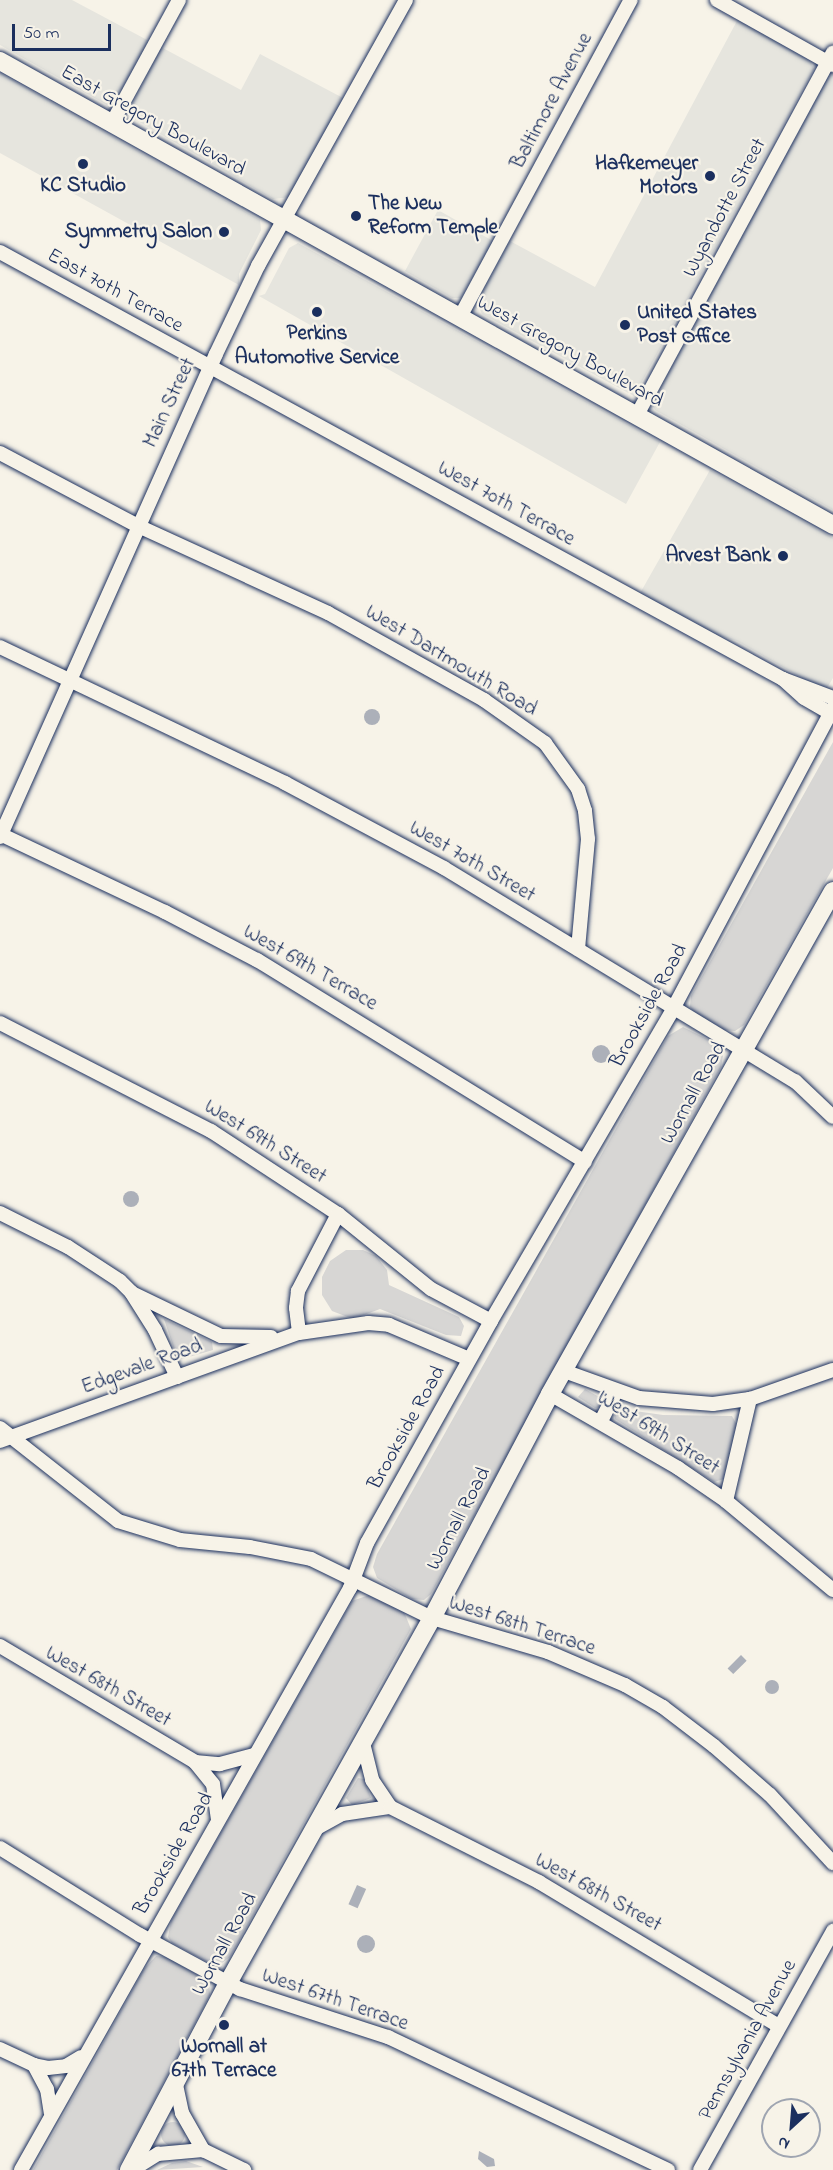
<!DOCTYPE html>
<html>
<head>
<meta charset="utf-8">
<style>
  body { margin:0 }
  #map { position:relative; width:833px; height:2170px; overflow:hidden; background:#f7f3e8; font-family:"Indie Flower",sans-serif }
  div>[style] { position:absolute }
  .built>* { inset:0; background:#e6e5de }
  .green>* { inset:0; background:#d7d6d4 }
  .round { border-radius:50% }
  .water>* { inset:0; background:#acb0b9; transform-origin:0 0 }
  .roads { filter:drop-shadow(0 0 2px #1b2f5e) drop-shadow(0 0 2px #1b2f5e) }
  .minor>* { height:14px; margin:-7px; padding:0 7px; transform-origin:7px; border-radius:7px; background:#f7f3e8 }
  .major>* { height:18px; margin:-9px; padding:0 9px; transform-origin:9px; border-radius:9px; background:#f7f3e8 }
  .dots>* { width:16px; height:16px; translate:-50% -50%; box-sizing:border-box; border:3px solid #f7f3e8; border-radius:50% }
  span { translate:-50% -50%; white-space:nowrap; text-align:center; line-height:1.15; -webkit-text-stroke:4.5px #f7f3e8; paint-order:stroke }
  .street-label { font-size:21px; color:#1b2f5e }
  .poi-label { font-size:21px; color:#1b2f5e; font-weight:700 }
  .right { translate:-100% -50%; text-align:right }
  .left { translate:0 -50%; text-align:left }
  .north { position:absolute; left:761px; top:2098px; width:60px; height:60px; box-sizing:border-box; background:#f7f3e8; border:2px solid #9fa5b1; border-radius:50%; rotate:206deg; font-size:16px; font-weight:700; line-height:24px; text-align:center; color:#1b2f5e }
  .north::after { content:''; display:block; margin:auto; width:21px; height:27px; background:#1b2f5e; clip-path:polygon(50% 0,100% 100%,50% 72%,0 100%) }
  .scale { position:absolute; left:12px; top:24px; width:99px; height:27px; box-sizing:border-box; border:3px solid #1b2f5e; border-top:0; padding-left:8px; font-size:18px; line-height:21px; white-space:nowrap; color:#1b2f5e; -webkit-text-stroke:4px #f7f3e8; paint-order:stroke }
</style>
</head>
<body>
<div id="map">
  <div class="built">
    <div style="clip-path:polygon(0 0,72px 0,149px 41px,114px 104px,107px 105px,0 45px)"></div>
    <div style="clip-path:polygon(738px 19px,809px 59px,814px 69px,634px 396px,482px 314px,477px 303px,510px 241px,595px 287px)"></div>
    <div style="clip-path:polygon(161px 47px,241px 90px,260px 54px,343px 98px,291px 197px,273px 199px,131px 117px,129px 111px)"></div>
    <div style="clip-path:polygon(0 73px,260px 220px,261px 230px,239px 274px,239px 285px,0 153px)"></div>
    <div style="clip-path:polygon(833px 74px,833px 510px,655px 410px,652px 404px,827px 77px)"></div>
    <div style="clip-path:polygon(438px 210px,493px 241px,461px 298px,452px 298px,405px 271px)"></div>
    <div style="clip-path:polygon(298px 243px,660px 442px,626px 504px,259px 296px,265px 294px,289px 248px)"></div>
    <div style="clip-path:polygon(710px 470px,833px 538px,833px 678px,827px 688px,818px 687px,737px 641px,707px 632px,639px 595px)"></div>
  </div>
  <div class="green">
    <div style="clip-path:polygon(833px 742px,833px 868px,744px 1025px,735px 1031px,723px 1030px,695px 1013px,690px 1007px,691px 996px)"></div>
    <div style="clip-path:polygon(683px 1027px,719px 1045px,723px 1056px,721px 1067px,431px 1594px,424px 1600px,412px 1599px,377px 1578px,373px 1567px,377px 1554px,668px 1036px)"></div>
    <div style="clip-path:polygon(346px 1250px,363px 1250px,376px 1256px,387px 1270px,389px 1285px,459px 1317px,464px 1326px,461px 1336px,446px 1335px,380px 1309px,353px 1319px,332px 1311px,322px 1295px,322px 1277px,330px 1261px)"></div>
    <div style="clip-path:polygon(164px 1319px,212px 1342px,213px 1350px,182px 1359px,176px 1355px)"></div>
    <div style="clip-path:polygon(585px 1389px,601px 1398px,602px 1407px,595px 1408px,578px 1397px)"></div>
    <div style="clip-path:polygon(621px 1409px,663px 1415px,732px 1416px,738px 1427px,724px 1479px,714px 1482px,615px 1419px,614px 1413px)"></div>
    <div style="clip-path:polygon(372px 1594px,404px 1612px,411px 1629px,230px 1957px,219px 1965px,211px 1964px,172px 1943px,168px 1937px,171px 1921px,352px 1601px)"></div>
    <div style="clip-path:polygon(358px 1778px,364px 1779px,371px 1798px,352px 1805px,346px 1798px)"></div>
    <div style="clip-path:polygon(156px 1956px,168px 1957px,203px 1978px,209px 1982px,210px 1995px,117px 2170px,33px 2170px,144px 1969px)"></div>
    <div class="round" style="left:161px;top:2122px;width:24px;height:24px"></div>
    <div style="clip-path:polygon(186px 2161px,203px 2167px,157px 2170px,172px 2163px)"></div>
  </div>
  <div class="water">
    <div class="round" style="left:364px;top:709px;width:16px;height:16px"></div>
    <div class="round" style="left:592px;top:1045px;width:18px;height:18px"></div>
    <div class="round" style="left:123px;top:1191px;width:16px;height:16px"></div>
    <div style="left:741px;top:1655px;width:8px;height:19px;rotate:45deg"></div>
    <div class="round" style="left:765px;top:1680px;width:14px;height:14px"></div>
    <div style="left:357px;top:1885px;width:10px;height:21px;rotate:24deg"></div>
    <div class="round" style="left:357px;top:1935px;width:18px;height:18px"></div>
    <div style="clip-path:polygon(479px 2151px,494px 2159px,495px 2166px,487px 2167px,478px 2159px)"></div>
  </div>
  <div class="roads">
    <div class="minor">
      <div style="left:717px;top:0;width:133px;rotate:29.3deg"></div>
      <div style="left:112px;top:123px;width:140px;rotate:-61.4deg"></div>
      <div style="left:0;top:252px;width:892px;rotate:28.61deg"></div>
      <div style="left:783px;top:679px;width:28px;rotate:42deg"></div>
      <div style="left:804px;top:698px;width:30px;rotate:30deg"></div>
      <div style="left:460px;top:317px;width:360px;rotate:-61.7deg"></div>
      <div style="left:637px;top:415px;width:412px;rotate:-61.6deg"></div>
      <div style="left:0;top:453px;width:154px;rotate:27.9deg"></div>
      <div style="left:136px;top:525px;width:211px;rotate:24.6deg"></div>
      <div style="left:328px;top:613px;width:179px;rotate:29.1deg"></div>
      <div style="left:484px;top:700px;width:75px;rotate:35.2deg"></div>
      <div style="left:545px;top:743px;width:57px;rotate:54.3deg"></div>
      <div style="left:578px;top:789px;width:23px;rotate:72deg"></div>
      <div style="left:585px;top:811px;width:28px;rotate:84deg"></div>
      <div style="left:588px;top:839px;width:110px;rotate:95.2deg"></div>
      <div style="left:0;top:647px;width:316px;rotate:25.5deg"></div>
      <div style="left:285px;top:783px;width:180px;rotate:28.1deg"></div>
      <div style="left:444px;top:868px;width:411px;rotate:31.3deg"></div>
      <div style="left:795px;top:1081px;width:52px;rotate:43.5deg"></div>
      <div style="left:783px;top:679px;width:53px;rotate:20.8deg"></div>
      <div style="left:0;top:834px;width:183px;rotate:25.3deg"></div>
      <div style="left:165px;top:912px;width:104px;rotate:27.6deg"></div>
      <div style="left:257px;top:960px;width:385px;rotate:31.6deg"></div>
      <div style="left:0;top:837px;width:529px;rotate:-65.91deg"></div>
      <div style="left:216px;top:354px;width:98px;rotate:-64.5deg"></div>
      <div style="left:258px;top:266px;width:304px;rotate:-60.9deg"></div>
      <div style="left:0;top:1023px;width:237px;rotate:27.1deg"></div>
      <div style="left:211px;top:1131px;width:152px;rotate:33.2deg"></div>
      <div style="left:338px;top:1214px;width:119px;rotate:38.9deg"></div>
      <div style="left:431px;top:1289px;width:68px;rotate:28.1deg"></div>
      <div style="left:0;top:1213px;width:76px;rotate:26.6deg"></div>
      <div style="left:68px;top:1247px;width:62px;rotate:33.2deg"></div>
      <div style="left:120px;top:1281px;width:16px;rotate:45deg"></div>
      <div style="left:131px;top:1292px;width:45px;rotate:57.7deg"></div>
      <div style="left:155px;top:1330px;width:52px;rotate:64.9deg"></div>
      <div style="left:338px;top:1214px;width:87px;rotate:117.5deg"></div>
      <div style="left:298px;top:1291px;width:17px;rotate:97deg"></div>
      <div style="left:296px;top:1308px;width:25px;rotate:83deg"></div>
      <div style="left:299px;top:1333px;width:70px;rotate:-8.2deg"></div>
      <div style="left:368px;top:1323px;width:21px;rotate:5deg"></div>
      <div style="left:389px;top:1325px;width:87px;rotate:23deg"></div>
      <div style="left:132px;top:1293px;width:99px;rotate:25.8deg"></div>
      <div style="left:221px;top:1336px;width:50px;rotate:1.1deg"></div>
      <div style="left:564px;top:1371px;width:80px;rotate:19.8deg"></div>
      <div style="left:639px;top:1398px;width:74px;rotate:4.6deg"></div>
      <div style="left:713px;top:1404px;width:37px;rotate:-8deg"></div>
      <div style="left:750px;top:1399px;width:88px;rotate:-19.3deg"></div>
      <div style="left:550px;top:1394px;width:148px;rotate:30deg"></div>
      <div style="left:678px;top:1468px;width:58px;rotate:34.5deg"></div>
      <div style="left:726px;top:1501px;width:139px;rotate:39.8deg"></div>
      <div style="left:601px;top:1421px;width:34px;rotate:-63deg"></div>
      <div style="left:0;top:1428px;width:150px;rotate:38.2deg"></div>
      <div style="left:118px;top:1521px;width:65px;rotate:17deg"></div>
      <div style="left:180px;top:1540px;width:70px;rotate:5.7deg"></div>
      <div style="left:250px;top:1547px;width:62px;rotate:11.1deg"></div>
      <div style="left:311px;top:1559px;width:135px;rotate:26deg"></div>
      <div style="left:432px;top:1618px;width:121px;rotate:16.3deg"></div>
      <div style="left:548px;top:1652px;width:84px;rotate:23.2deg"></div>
      <div style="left:625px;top:1685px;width:44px;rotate:30.1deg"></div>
      <div style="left:663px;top:1707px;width:64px;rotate:37.4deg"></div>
      <div style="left:714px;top:1746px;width:74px;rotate:41.2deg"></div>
      <div style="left:770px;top:1795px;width:93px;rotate:47.2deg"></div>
      <div style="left:0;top:1441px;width:318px;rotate:-19.9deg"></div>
      <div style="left:726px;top:1501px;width:105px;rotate:-76.8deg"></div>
      <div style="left:0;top:1646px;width:227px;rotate:30.7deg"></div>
      <div style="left:195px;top:1762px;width:25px;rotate:5deg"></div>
      <div style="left:220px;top:1764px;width:35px;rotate:-15deg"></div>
      <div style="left:363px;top:1743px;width:38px;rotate:76deg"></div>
      <div style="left:372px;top:1780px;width:32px;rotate:56deg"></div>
      <div style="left:195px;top:1762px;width:28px;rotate:51deg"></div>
      <div style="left:213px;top:1784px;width:35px;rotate:82deg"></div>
      <div style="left:317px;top:1828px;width:29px;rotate:-29deg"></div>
      <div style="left:342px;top:1814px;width:49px;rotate:-8.3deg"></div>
      <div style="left:390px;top:1807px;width:167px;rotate:26.7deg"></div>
      <div style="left:539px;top:1882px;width:280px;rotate:31deg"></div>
      <div style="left:0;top:1848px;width:165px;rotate:31.9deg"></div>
      <div style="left:140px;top:1935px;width:114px;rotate:28.4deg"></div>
      <div style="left:240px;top:1989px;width:156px;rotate:18deg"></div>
      <div style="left:388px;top:2037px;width:310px;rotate:25.4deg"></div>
      <div style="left:0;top:2049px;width:38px;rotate:25deg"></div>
      <div style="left:34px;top:2065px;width:14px;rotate:12deg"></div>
      <div style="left:48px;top:2068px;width:18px;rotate:-6deg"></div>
      <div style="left:66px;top:2066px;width:17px;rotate:-31deg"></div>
      <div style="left:34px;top:2065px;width:27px;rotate:62deg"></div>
      <div style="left:47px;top:2089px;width:24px;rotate:81deg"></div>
      <div style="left:175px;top:2080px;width:34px;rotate:78deg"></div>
      <div style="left:182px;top:2113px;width:43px;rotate:60.4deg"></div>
      <div style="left:203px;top:2150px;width:46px;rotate:26deg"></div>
      <div style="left:21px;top:2170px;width:669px;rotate:-60.52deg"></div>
      <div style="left:350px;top:1588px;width:48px;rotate:-69.3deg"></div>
      <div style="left:367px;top:1543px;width:254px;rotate:-60.8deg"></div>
      <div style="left:491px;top:1321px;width:361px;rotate:-59.7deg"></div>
      <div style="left:673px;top:1009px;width:341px;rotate:-62deg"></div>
      <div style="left:132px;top:2170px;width:31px;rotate:-32deg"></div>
      <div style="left:158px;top:2154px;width:45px;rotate:-5.1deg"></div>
      <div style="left:700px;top:2170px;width:274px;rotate:-60.9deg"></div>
    </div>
    <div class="major">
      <div style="left:0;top:61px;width:954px;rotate:29.12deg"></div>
      <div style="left:129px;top:2170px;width:212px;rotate:-62.1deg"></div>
      <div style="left:228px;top:1983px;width:418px;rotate:-60.8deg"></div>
      <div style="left:432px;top:1618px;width:253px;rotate:-62.2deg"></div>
      <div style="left:550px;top:1394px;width:577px;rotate:-60.64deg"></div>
    </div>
  </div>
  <div class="dots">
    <div style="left:83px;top:164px;background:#1b2f5e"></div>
    <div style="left:710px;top:176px;background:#1b2f5e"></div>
    <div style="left:356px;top:216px;background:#1b2f5e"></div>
    <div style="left:224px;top:232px;background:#1b2f5e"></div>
    <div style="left:317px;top:312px;background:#1b2f5e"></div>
    <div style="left:625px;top:325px;background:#1b2f5e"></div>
    <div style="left:783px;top:556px;background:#1b2f5e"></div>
    <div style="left:224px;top:2025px;background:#1b2f5e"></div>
  </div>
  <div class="street-label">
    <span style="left:552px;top:101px;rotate:-62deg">Baltimore Avenue</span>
    <span style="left:153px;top:121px;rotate:29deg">East Gregory Boulevard</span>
    <span style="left:725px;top:208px;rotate:-62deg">Wyandotte Street</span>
    <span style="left:115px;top:291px;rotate:29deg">East 70th Terrace</span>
    <span style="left:570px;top:352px;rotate:29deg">West Gregory Boulevard</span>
    <span style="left:170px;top:403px;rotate:-65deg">Main Street</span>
    <span style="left:506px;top:504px;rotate:29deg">West 70th Terrace</span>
    <span style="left:451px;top:661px;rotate:31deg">West Dartmouth Road</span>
    <span style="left:472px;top:862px;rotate:30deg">West 70th Street</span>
    <span style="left:310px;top:968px;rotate:30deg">West 69th Terrace</span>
    <span style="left:649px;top:1006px;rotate:-61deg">Brookside Road</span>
    <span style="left:694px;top:1093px;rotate:-61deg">Wornall Road</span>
    <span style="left:265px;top:1142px;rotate:32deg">West 69th Street</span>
    <span style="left:142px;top:1367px;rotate:-20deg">Edgevale Road</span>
    <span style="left:407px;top:1428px;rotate:-61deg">Brookside Road</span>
    <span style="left:658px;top:1433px;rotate:32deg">West 69th Street</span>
    <span style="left:459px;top:1519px;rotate:-62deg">Wornall Road</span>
    <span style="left:522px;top:1626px;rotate:18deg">West 68th Terrace</span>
    <span style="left:108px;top:1687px;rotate:30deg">West 68th Street</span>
    <span style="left:174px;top:1854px;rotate:-60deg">Brookside Road</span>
    <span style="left:598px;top:1893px;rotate:29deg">West 68th Street</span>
    <span style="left:225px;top:1944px;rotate:-61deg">Wornall Road</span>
    <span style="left:335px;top:2000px;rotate:19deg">West 67th Terrace</span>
    <span style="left:748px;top:2040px;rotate:-61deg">Pennsylvania Avenue</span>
  </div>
  <div class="poi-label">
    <span class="right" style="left:698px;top:176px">Hafkemeyer<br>Motors</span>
    <span style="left:83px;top:186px">KC Studio</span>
    <span class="left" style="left:368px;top:216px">The New<br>Reform Temple</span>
    <span class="right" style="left:212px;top:232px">Symmetry Salon</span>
    <span class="left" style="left:637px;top:325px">United States<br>Post Office</span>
    <span style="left:317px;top:346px">Perkins<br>Automotive Service</span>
    <span class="right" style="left:771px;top:556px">Arvest Bank</span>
    <span style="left:224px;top:2059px">Wornall at<br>67th Terrace</span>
  </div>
  <div class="north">N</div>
  <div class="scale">50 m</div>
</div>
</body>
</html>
